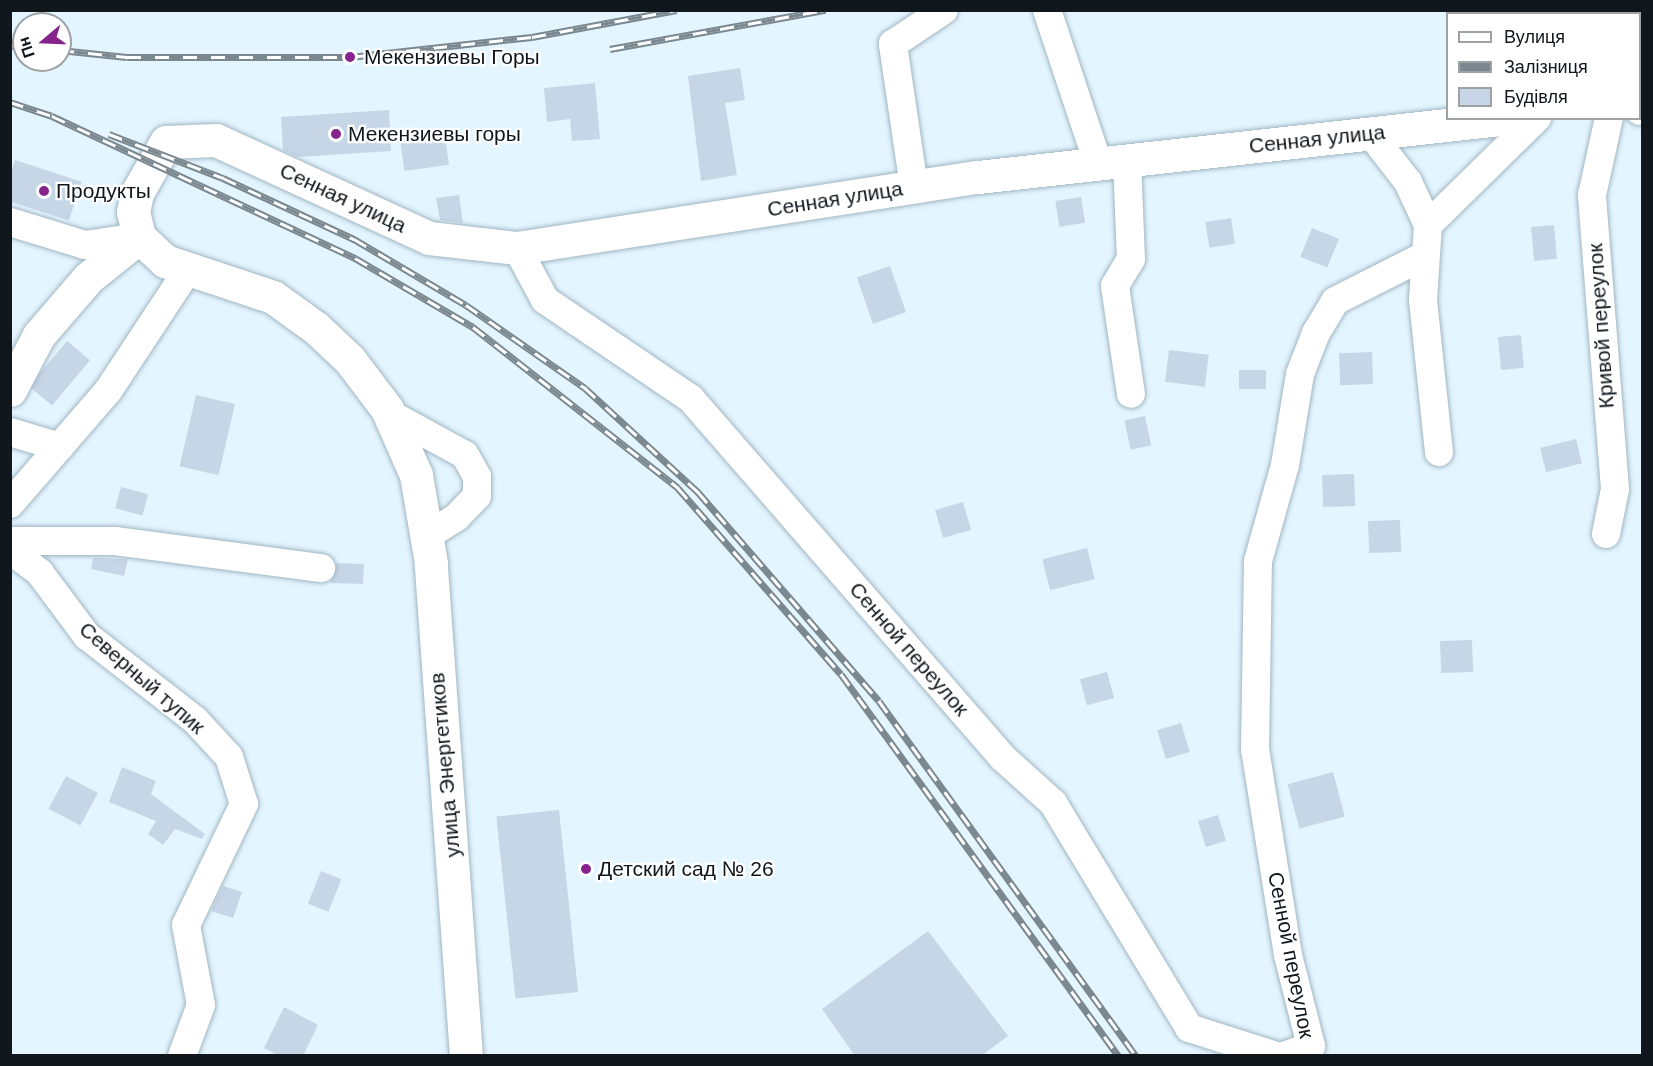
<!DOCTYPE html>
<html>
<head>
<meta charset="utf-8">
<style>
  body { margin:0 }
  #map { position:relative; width:1653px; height:1066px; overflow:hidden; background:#e3f5ff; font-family:Helvetica,sans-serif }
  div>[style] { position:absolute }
  .building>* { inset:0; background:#c6d6e7; transform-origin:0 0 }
  .roads { filter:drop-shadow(0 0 2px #a1b6c2) drop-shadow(0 0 2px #a1b6c2) }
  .minor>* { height:28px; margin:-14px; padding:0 14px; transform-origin:14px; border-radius:14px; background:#fff }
  .major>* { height:33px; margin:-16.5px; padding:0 16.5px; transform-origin:16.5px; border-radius:16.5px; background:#fff }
  .rail>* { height:7px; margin-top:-3.5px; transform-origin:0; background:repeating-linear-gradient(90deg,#fff 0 14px,#7c8890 0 28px); box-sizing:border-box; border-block:2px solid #7c8890 }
  .dots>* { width:16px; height:16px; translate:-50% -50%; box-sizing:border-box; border:3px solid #fff; border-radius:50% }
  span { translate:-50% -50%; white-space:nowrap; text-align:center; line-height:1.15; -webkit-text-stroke:4.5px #fff; paint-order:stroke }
  .poi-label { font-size:21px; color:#10171c }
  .left { translate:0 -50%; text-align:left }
  .street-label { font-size:21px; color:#10171c }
  .frame { position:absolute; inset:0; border:12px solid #10171c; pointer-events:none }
  .legend { position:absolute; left:1446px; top:12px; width:195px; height:108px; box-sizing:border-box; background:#fff; border:2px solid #9fa2a4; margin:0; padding:8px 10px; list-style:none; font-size:18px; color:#10171c }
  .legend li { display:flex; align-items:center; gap:12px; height:30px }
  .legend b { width:30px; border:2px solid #9fa2a4 }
  .north { position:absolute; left:12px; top:12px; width:60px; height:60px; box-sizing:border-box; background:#fff; border:2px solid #9fa2a4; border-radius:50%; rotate:251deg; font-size:16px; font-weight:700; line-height:24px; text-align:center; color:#10171c }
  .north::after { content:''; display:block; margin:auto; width:21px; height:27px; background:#86238c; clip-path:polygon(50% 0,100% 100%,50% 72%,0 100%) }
</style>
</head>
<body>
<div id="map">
  <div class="building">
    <div style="clip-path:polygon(740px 68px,745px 100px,725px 103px,737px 175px,701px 181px,688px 76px)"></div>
    <div style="clip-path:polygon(595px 83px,600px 139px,572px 141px,570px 119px,547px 122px,544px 88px)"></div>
    <div style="clip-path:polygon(389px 110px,391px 151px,298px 157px,283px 150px,281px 117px)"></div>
    <div style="left:444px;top:129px;width:36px;height:45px;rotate:82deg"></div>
    <div style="left:15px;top:160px;width:70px;height:41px;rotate:18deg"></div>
    <div style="clip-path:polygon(459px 195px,463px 223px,440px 220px,436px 198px)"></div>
    <div style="left:1081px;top:197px;width:26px;height:26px;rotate:81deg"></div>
    <div style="left:1231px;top:218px;width:26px;height:26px;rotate:81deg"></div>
    <div style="left:1554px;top:225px;width:34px;height:23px;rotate:85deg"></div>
    <div style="left:1312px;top:228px;width:29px;height:31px;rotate:22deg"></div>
    <div style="left:890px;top:266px;width:49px;height:35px;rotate:71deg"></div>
    <div style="left:1521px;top:335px;width:33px;height:23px;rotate:85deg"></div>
    <div style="left:67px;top:341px;width:30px;height:59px;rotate:40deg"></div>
    <div style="left:1169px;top:350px;width:40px;height:32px;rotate:7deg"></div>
    <div style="left:1372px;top:352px;width:32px;height:33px;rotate:88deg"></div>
    <div style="left:1239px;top:370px;width:27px;height:19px"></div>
    <div style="left:196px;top:395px;width:40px;height:73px;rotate:13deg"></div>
    <div style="left:1145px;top:416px;width:30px;height:21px;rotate:78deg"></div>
    <div style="left:1576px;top:439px;width:25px;height:37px;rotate:76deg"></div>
    <div style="left:1354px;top:474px;width:32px;height:32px;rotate:88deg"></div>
    <div style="left:121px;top:487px;width:28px;height:22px;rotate:15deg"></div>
    <div style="left:963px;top:502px;width:29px;height:29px;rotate:74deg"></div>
    <div style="left:1400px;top:520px;width:32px;height:32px;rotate:88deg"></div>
    <div style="left:1087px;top:548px;width:32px;height:46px;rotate:76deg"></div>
    <div style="clip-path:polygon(93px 558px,128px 559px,124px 576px,91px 569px)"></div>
    <div style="clip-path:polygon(337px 563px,364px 564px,363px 584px,330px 583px)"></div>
    <div style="left:1472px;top:640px;width:32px;height:32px;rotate:88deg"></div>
    <div style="left:1107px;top:672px;width:27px;height:28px;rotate:75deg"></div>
    <div style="left:1181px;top:723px;width:30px;height:25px;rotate:73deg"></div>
    <div style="clip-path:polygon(122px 767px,156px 781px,151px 794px,205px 834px,202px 839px,175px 829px,163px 845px,148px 834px,156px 821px,109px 802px)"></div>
    <div style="left:1333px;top:772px;width:46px;height:47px;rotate:75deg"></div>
    <div style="left:66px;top:776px;width:36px;height:37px;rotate:28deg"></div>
    <div style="left:559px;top:810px;width:183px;height:63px;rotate:84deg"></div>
    <div style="left:1218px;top:815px;width:27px;height:21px;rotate:73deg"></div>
    <div style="left:321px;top:871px;width:22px;height:35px;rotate:22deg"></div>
    <div style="clip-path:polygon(223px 886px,242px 892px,233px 918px,211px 911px)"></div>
    <div style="clip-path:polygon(928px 931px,1008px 1036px,981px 1056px,855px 1056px,822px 1009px)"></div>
    <div style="clip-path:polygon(284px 1007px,318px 1025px,303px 1056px,279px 1056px,264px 1048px)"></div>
  </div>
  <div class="roads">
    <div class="minor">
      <div style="left:1047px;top:10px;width:161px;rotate:71.6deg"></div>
      <div style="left:1370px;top:133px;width:62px;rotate:52.2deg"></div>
      <div style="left:1408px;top:182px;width:47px;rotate:65.1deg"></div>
      <div style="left:1428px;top:225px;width:75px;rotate:93.8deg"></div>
      <div style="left:1423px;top:300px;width:153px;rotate:84deg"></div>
      <div style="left:1127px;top:160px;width:99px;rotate:87.7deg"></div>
      <div style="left:1131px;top:259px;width:31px;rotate:121deg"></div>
      <div style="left:1115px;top:286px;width:109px;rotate:81.6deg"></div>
      <div style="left:914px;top:187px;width:145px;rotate:-98.4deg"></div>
      <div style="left:893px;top:44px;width:61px;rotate:-33.7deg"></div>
      <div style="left:10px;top:222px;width:78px;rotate:17deg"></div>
      <div style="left:85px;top:245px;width:55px;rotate:-8.4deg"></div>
      <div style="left:1428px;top:225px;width:153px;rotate:-44.5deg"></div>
      <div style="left:517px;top:248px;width:59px;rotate:61.7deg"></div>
      <div style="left:545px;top:300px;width:176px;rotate:34.1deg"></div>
      <div style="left:691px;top:399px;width:474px;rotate:49deg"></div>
      <div style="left:1002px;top:757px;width:69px;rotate:42deg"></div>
      <div style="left:1053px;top:803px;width:263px;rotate:58.8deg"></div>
      <div style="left:1189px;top:1028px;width:92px;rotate:17.7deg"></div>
      <div style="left:390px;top:414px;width:85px;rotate:28.7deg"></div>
      <div style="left:465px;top:455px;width:25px;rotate:61deg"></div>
      <div style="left:477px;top:477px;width:19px;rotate:90deg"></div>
      <div style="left:477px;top:496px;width:29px;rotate:134deg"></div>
      <div style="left:457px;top:517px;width:36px;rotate:148deg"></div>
      <div style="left:10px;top:432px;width:52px;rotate:16.7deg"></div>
      <div style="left:10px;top:504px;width:150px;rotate:-49.1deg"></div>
      <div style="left:108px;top:391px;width:147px;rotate:-56.6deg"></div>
      <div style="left:1606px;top:534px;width:46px;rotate:-78.7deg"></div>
      <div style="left:1615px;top:489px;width:295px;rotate:-94.5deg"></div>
      <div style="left:1592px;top:195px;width:79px;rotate:-77.6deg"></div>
      <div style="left:10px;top:541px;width:105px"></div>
      <div style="left:115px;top:541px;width:208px;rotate:7.5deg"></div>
      <div style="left:10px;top:550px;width:38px;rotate:37deg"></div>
      <div style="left:40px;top:573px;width:79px;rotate:53.3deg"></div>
      <div style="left:87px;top:636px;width:137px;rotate:37.9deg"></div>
      <div style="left:195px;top:720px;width:50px;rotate:47.4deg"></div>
      <div style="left:229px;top:757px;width:49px;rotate:72.3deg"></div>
      <div style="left:244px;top:804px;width:134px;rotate:115.6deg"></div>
      <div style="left:186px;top:925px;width:81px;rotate:79.4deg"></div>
      <div style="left:201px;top:1005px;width:54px;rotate:110.4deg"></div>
      <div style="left:1284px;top:1056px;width:29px;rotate:-20deg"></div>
      <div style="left:1311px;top:1046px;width:94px;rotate:-104.2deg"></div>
      <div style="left:1288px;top:955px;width:208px;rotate:-99.1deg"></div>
      <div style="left:1255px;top:750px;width:189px;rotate:-89.1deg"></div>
      <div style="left:1258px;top:561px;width:100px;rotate:-74.3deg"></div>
      <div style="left:1285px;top:465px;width:92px;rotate:-80.6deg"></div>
      <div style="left:1300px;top:374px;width:44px;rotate:-68.7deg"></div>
      <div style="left:1316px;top:333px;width:37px;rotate:-59deg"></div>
      <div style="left:1335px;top:301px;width:97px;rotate:-26.8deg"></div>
    </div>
    <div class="major">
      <div style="left:1640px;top:108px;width:2px;rotate:-27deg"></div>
      <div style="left:10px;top:390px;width:62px;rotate:-62.2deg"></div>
      <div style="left:39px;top:335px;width:75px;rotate:-49.3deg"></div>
      <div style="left:88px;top:278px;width:65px;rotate:-38.8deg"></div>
      <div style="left:466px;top:1056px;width:494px;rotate:-94.1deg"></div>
      <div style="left:431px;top:563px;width:89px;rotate:-99.7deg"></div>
      <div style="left:416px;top:475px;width:72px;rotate:-113.7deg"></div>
      <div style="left:387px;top:409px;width:61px;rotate:-127.1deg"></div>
      <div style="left:350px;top:360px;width:47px;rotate:-136.7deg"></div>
      <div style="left:316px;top:328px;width:53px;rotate:-144.2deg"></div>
      <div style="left:273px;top:297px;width:114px;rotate:-161.6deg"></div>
      <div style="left:165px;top:261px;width:35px;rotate:-137deg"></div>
      <div style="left:139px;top:237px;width:26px;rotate:-103deg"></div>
      <div style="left:133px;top:212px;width:19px;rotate:-78deg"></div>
      <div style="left:137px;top:193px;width:59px;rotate:-60.4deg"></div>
      <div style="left:166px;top:142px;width:50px;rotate:-2.3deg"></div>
      <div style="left:216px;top:140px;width:234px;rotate:24.7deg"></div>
      <div style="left:429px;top:238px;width:89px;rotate:6.5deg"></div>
      <div style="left:517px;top:248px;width:466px;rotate:-8.8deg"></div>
      <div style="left:978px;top:177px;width:534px;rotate:-6.34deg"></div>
    </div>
  </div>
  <div class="rail">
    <div style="left:10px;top:45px;width:14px;rotate:8deg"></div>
    <div style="left:610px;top:49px;width:219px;rotate:-10.3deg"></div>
    <div style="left:60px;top:50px;width:67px;rotate:6deg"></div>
    <div style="left:127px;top:57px;width:223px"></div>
    <div style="left:350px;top:57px;width:183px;rotate:-6.3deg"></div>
    <div style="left:532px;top:37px;width:147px;rotate:-10.6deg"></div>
    <div style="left:10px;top:102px;width:44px;rotate:18.4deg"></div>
    <div style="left:52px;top:116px;width:335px;rotate:25.1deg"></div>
    <div style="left:355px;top:258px;width:137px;rotate:30.3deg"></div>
    <div style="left:473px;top:327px;width:261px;rotate:38.1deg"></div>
    <div style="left:678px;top:488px;width:247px;rotate:48.8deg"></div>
    <div style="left:841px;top:674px;width:472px;rotate:54deg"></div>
    <div style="left:109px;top:134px;width:122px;rotate:21.1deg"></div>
    <div style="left:223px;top:178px;width:145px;rotate:25deg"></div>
    <div style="left:354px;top:239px;width:130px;rotate:30.5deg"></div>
    <div style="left:466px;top:305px;width:145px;rotate:34.9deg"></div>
    <div style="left:585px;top:388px;width:154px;rotate:42.6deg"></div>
    <div style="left:698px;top:492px;width:276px;rotate:49.1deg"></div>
    <div style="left:879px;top:701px;width:438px;rotate:54.1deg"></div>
  </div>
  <div class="dots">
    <div style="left:350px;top:57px;background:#86238c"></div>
    <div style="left:336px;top:134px;background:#86238c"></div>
    <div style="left:44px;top:191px;background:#86238c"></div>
    <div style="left:586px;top:869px;background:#86238c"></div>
  </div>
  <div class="poi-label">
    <span class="left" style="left:364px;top:57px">Мекензиевы Горы</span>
    <span class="left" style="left:348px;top:134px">Мекензиевы горы</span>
    <span class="left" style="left:56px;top:191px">Продукты</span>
    <span class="left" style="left:598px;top:869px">Детский сад № 26</span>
  </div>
  <div class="street-label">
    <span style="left:1317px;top:139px;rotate:-6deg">Сенная улица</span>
    <span style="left:343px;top:198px;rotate:25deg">Сенная улица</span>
    <span style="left:835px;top:199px;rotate:-9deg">Сенная улица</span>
    <span style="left:1601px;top:326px;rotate:-94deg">Кривой переулок</span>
    <span style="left:909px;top:649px;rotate:49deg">Сенной переулок</span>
    <span style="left:142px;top:678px;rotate:41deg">Северный тупик</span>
    <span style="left:445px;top:765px;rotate:-95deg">улица Энергетиков</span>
    <span style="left:1291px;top:955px;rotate:79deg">Сенной переулок</span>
  </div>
  <div class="frame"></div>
  <ul class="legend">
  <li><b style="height:8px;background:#fff"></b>Вулиця</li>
  <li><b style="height:8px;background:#7c8890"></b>Залізниця</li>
  <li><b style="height:16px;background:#c6d6e7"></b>Будівля</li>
  </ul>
  <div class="north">Пн</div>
</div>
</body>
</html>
